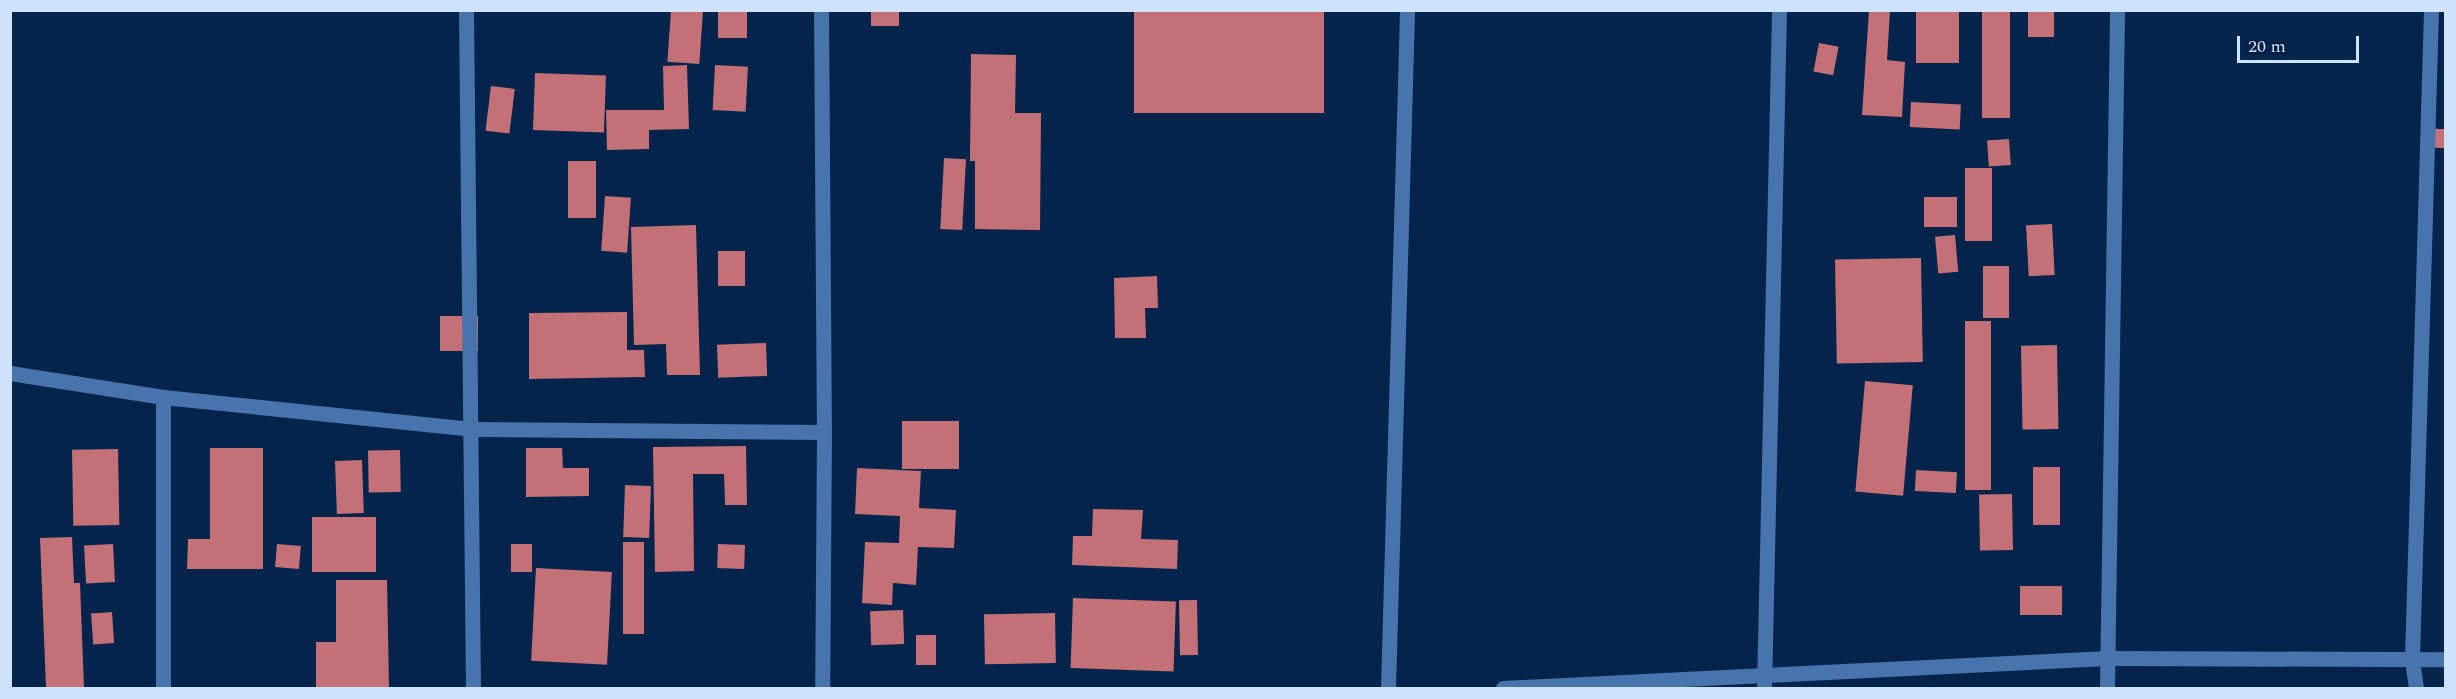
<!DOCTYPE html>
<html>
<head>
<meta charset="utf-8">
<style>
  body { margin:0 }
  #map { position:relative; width:2456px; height:699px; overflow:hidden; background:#04244c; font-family:Spectral,serif }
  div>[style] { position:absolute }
  .building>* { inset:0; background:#c37177; transform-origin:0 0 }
  .street>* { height:15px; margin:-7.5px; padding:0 7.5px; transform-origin:7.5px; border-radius:7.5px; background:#4874ae }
  .secondary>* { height:15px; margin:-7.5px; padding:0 7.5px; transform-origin:7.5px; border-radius:7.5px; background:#4874ae }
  span { translate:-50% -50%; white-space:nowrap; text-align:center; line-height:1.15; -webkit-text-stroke:6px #001a41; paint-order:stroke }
  .frame { position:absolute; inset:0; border:12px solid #cfe2fc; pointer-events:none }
  .scale { position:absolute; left:2237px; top:36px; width:122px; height:27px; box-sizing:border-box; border:3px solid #cfe2fc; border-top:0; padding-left:8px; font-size:18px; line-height:21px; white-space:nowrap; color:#cfe2fc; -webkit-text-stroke:4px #001a41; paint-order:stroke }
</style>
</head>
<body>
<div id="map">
  <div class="building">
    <div style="left:671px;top:10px;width:32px;height:52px;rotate:4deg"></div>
    <div style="left:718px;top:10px;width:29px;height:28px"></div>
    <div style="left:871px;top:10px;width:28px;height:16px"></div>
    <div style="left:1134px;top:10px;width:190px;height:103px"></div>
    <div style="clip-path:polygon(1869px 10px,1890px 11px,1887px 60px,1905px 62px,1902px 117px,1862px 115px)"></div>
    <div style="left:1916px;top:10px;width:43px;height:53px"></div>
    <div style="left:1982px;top:10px;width:28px;height:108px"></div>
    <div style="left:2028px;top:10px;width:26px;height:27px"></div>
    <div style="left:1819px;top:43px;width:20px;height:29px;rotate:11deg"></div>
    <div style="clip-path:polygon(971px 54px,1016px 55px,1015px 113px,1041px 113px,1040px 230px,975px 229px,975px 161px,970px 161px)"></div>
    <div style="clip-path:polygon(687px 65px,689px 129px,649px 130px,649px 149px,607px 150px,606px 110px,664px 110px,663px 66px)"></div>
    <div style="left:715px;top:65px;width:33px;height:45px;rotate:3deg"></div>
    <div style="left:535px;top:73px;width:71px;height:57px;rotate:2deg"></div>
    <div style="left:491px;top:86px;width:24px;height:45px;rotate:7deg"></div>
    <div style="left:1911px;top:102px;width:50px;height:25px;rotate:3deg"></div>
    <div style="left:2424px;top:128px;width:22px;height:19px;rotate:3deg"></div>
    <div style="left:2009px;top:139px;width:26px;height:22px;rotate:86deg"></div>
    <div style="left:944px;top:158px;width:22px;height:71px;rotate:3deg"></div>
    <div style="left:568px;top:161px;width:28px;height:57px"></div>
    <div style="left:1965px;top:168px;width:27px;height:73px"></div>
    <div style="left:605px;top:196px;width:26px;height:55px;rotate:4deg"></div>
    <div style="left:1924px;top:197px;width:33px;height:30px"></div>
    <div style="left:2052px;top:224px;width:51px;height:26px;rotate:87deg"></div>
    <div style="clip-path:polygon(696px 225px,700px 375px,667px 375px,666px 344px,634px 345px,631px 227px)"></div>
    <div style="left:1955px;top:235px;width:37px;height:20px;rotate:85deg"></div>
    <div style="left:718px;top:251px;width:27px;height:35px"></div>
    <div style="left:1921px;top:258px;width:104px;height:86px;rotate:89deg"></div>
    <div style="left:1983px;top:266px;width:26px;height:52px"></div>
    <div style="clip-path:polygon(1157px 276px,1158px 308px,1145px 308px,1146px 338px,1115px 338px,1114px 278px)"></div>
    <div style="clip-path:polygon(627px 312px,627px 350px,644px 350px,645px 377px,529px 379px,529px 313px)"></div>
    <div style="left:478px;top:316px;width:35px;height:38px;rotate:90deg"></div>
    <div style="left:1965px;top:321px;width:26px;height:169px"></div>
    <div style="left:766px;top:343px;width:33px;height:49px;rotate:88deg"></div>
    <div style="left:2057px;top:345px;width:84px;height:36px;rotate:89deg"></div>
    <div style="left:1865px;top:381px;width:48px;height:111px;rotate:5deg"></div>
    <div style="left:902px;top:421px;width:57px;height:48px"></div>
    <div style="clip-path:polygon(746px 446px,747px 505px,725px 505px,724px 474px,693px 474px,694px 571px,655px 572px,653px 447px)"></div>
    <div style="clip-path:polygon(210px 448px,263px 448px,263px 569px,187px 569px,188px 539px,210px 539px)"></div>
    <div style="clip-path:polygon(526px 448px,562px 448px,563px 468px,589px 468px,589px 496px,526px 497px)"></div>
    <div style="left:118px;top:449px;width:76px;height:46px;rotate:89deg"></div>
    <div style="left:400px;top:450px;width:42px;height:32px;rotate:89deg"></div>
    <div style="left:362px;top:460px;width:53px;height:27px;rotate:88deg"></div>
    <div style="left:2060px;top:467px;width:58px;height:27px;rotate:90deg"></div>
    <div style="clip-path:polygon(857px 468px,921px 471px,919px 508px,956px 510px,954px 548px,918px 547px,916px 585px,893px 583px,892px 605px,862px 603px,865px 542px,899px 543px,900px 516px,855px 514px)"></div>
    <div style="left:1916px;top:470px;width:41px;height:21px;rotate:3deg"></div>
    <div style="left:625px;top:485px;width:26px;height:52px;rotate:2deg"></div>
    <div style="left:2012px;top:494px;width:56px;height:33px;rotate:89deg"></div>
    <div style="clip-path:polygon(1093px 509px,1143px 510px,1141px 539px,1178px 540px,1177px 569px,1072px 565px,1073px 536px,1092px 536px)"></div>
    <div style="left:312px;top:517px;width:64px;height:55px"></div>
    <div style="clip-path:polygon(72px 537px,74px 583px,80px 583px,84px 687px,46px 688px,40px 538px)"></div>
    <div style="left:623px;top:542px;width:21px;height:92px"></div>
    <div style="left:113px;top:544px;width:38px;height:29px;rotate:87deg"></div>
    <div style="left:277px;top:544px;width:24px;height:23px;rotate:5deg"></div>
    <div style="left:511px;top:544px;width:21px;height:28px"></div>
    <div style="left:718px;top:544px;width:27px;height:24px;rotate:2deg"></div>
    <div style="left:536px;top:568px;width:76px;height:93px;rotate:3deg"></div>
    <div style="clip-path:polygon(336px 580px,387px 580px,389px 687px,316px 688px,316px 642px,336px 642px)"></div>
    <div style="left:2062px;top:586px;width:29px;height:42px;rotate:90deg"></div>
    <div style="left:1073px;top:598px;width:103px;height:70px;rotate:2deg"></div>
    <div style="left:1197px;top:600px;width:55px;height:18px;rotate:89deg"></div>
    <div style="left:903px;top:610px;width:34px;height:33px;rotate:88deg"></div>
    <div style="left:112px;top:612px;width:31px;height:21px;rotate:86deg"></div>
    <div style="left:1055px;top:613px;width:50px;height:71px;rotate:89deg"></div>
    <div style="left:916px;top:635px;width:20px;height:30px"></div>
  </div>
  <div class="street">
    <div style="left:466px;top:10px;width:678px;rotate:89.41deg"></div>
    <div style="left:10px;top:373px;width:155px;rotate:8.9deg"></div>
    <div style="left:163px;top:397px;width:310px;rotate:5.9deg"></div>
    <div style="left:471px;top:429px;width:353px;rotate:0.5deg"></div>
    <div style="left:163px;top:397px;width:291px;rotate:90deg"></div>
    <div style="left:1388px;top:688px;width:678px;rotate:-88.39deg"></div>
    <div style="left:1503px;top:688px;width:605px;rotate:-2.84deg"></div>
    <div style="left:2107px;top:658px;width:339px;rotate:0.2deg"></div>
    <div style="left:1764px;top:688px;width:678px;rotate:-88.73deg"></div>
    <div style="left:2107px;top:688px;width:678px;rotate:-89.15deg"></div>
    <div style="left:2416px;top:688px;width:30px;rotate:-98deg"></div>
    <div style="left:2412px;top:658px;width:648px;rotate:-88.32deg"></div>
  </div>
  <div class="secondary">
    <div style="left:821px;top:10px;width:422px;rotate:89.6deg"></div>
    <div style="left:824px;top:432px;width:256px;rotate:90.4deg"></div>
  </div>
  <div class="frame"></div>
  <div class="scale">20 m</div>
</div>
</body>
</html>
